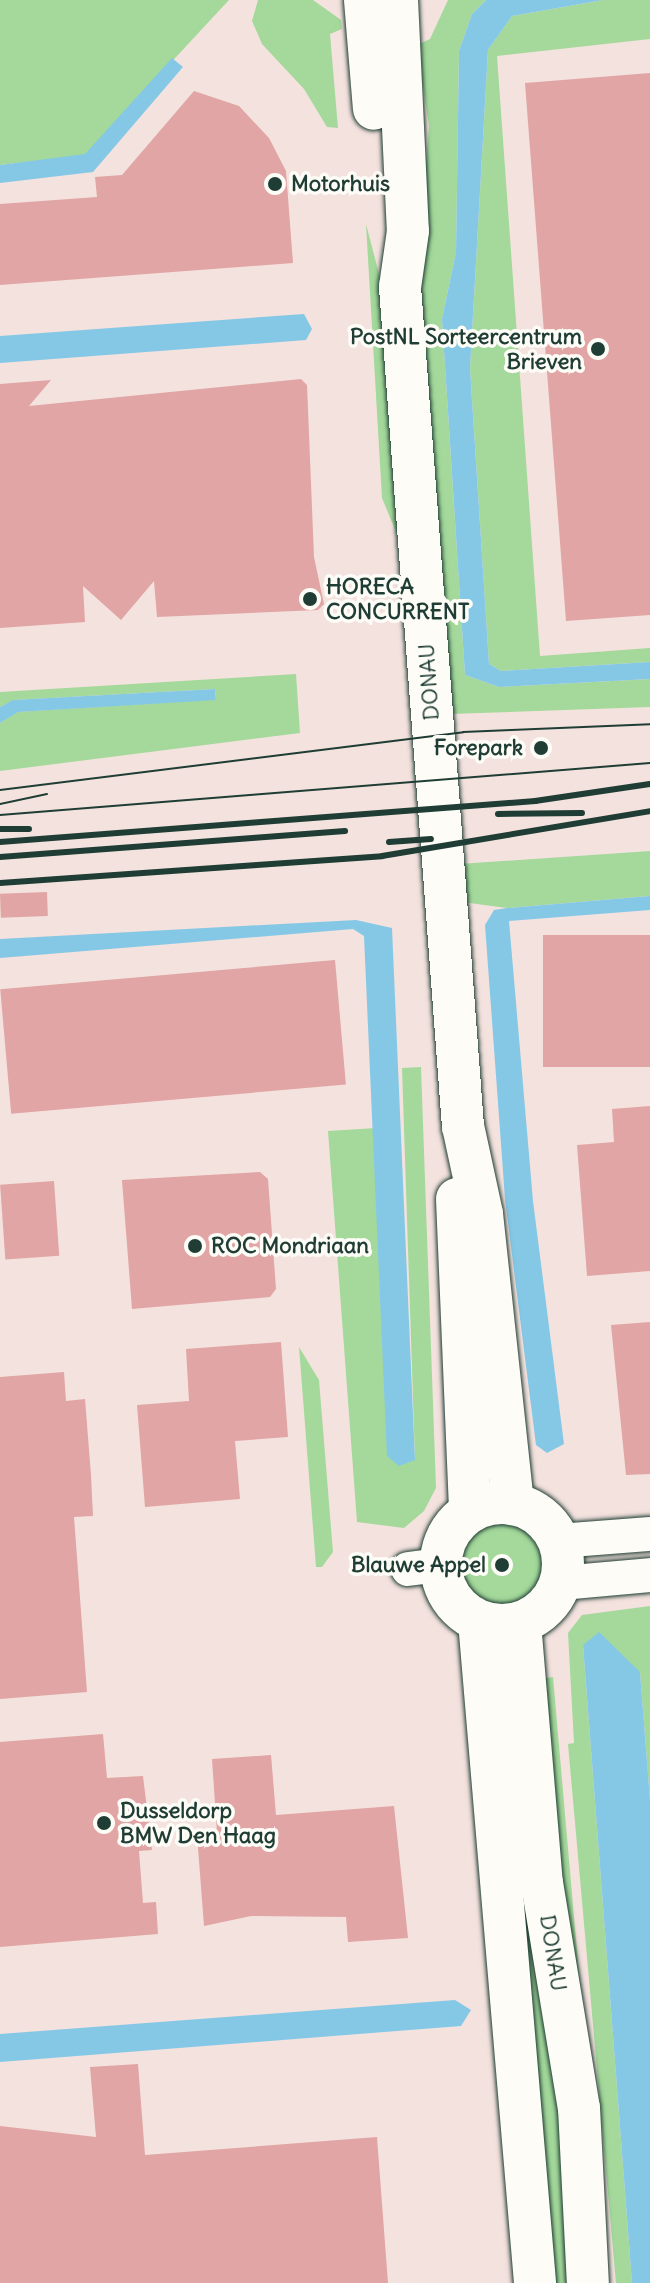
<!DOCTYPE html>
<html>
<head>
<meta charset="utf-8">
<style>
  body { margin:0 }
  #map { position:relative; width:650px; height:2283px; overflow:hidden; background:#fdfcf7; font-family:Delius,sans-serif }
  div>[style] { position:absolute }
  .built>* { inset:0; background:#f4e2de; transform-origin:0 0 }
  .green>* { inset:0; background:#a4d99b }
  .round { border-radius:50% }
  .water>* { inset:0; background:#85c8e6 }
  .building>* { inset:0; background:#e0a5a4; transform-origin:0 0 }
  .roads { filter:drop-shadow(0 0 2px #1f3d34) drop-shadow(0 0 2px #1f3d34) }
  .minor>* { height:34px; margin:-17px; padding:0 17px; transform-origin:17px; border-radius:17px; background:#fdfcf7 }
  .major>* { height:42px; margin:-21px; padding:0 21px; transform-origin:21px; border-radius:21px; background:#fdfcf7 }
  .major>.ring { margin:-21px; padding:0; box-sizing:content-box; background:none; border:42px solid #fdfcf7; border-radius:50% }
  .tram>* { height:2px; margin:-1px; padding:0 1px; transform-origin:1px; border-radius:1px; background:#1f3d34 }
  .rail>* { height:6px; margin:-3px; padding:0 3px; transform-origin:3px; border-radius:3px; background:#1f3d34 }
  .dots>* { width:22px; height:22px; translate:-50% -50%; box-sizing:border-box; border:4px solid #fdfcf7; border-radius:50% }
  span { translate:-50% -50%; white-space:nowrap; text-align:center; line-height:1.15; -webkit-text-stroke:7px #fdfcf7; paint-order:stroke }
  .poi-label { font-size:22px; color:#1f3d34; font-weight:700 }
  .left { translate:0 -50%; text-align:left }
  .right { translate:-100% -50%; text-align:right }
  .street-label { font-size:22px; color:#1f3d34 }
</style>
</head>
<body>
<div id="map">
  <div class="built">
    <div style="left:0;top:0;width:650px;height:2283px"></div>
  </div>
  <div class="green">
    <div style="clip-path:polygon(0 0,229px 0,85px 155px,0 165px)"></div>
    <div style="clip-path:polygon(258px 0,313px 0,341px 20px,342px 29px,330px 34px,338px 128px,327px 127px,304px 89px,262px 44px,252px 21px)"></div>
    <div style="clip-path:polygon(448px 0,486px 0,472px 14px,459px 51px,456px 252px,442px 319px,465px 675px,499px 687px,650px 679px,650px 707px,450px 714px,417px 278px,429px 126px,417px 45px,430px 39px)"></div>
    <div style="clip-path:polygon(603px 0,650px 0,650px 39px,497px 56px,540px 656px,650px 648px,650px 662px,501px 671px,489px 664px,470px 368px,488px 50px,512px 16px)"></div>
    <div style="clip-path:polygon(366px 224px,384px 293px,403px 549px,382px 498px)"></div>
    <div style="clip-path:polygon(296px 674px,300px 733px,0 771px,0 723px,17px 712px,216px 699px,215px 689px,14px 700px,0 707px,0 692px)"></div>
    <div style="clip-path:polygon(650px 851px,650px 896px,507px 908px,462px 902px,459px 864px)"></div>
    <div style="clip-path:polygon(421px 1067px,436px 1488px,424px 1511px,404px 1528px,357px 1522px,328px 1131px,376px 1128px,380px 1214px,415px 1460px,402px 1068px)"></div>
    <div style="clip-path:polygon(299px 1347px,319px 1380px,333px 1552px,322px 1567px,316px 1567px)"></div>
    <div class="round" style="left:462px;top:1524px;width:80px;height:80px"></div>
    <div style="clip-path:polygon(650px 1606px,650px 1800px,640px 1672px,583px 1645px,632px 2283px,616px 2283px,568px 1744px,574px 1743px,568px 1633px,582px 1615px)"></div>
    <div style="clip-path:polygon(553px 1677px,606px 2283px,533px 1680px)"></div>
    <div style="clip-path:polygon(518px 1681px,547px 1988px,574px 2283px,548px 2283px,522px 1937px)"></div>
  </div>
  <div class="water">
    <div style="clip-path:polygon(486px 0,603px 0,512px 16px,488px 50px,470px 368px,489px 664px,501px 671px,650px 662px,650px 679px,499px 687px,465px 675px,442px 319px,456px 252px,459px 51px,472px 14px)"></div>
    <div style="clip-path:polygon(172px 58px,183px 67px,93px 172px,0 183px,0 165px,85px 154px)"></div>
    <div style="clip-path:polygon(304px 314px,312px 329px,306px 340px,0 363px,0 336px)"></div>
    <div style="clip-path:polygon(215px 689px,216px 700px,18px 712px,0 723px,0 707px,13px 700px)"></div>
    <div style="clip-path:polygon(650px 896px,650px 910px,509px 921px,533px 1201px,564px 1444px,547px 1453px,536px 1445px,505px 1199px,485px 925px,494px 910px,507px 908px)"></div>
    <div style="clip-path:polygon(356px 920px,392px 928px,415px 1460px,399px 1466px,387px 1456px,364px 936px,353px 929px,0 958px,0 939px)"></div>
    <div style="clip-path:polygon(599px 1632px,640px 1672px,650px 1800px,650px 2283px,632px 2283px,583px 1645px)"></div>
    <div style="clip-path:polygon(455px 2000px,471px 2010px,461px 2026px,0 2062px,0 2034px)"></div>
  </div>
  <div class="building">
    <div style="clip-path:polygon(650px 73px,650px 615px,566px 621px,525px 83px)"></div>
    <div style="clip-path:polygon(194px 91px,239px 106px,269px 138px,286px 171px,293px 263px,0 285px,0 204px,97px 197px,95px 177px,122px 175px)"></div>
    <div style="clip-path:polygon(301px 379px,307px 385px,314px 557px,324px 604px,318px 610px,157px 617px,154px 581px,121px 620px,83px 586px,85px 622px,0 628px,0 384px,51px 380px,29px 406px)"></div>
    <div style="left:47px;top:892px;width:24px;height:47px;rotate:88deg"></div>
    <div style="left:650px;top:935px;width:132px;height:107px;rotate:90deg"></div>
    <div style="left:335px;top:960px;width:125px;height:336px;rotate:85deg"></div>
    <div style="clip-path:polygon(650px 1106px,650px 1271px,587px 1276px,577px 1145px,614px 1142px,612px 1109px)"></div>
    <div style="clip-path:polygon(260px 1172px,268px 1179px,276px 1289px,270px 1297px,132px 1309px,122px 1180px)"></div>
    <div style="left:54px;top:1181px;width:75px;height:54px;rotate:86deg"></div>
    <div style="clip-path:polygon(650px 1322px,650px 1474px,626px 1475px,611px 1325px)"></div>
    <div style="clip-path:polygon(281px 1342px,288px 1437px,235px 1441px,240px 1499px,145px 1507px,137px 1405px,189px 1401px,186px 1349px)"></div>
    <div style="clip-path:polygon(64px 1372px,66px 1401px,85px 1399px,91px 1475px,93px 1516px,74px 1517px,87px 1692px,0 1699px,0 1377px)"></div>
    <div style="clip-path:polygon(103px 1734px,107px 1778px,143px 1776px,152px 1850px,139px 1851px,143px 1903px,156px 1902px,158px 1934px,0 1947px,0 1742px)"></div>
    <div style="clip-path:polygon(271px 1755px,276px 1815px,394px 1806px,408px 1938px,348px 1942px,346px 1917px,251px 1916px,204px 1926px,197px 1835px,217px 1833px,212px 1759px)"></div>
    <div style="clip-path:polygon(138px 2064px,145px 2155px,377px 2137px,388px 2283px,0 2283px,0 2126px,96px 2137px,90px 2067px)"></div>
  </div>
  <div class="roads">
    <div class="minor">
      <div style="left:559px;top:1541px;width:91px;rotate:-4.4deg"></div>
      <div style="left:408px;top:1569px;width:33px;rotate:-7deg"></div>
      <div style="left:561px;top:1583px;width:89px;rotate:-5.1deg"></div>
    </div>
    <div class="major">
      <div style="left:365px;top:0;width:109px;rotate:85.3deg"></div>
      <div style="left:397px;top:0;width:231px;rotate:87.3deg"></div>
      <div style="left:408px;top:231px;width:57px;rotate:98.1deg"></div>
      <div style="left:400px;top:287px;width:841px;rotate:85.71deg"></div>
      <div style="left:463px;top:1126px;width:90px;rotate:77.8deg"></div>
      <div style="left:482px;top:1214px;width:292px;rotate:83.9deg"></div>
      <div style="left:457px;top:1199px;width:313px;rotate:87.6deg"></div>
      <div class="ring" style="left:441px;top:1503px;width:80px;height:80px"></div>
      <div style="left:479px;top:1621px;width:664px;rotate:85.16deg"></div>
      <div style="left:520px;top:1623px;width:261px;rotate:85.2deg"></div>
      <div style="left:542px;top:1883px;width:228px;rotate:80.7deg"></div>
      <div style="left:579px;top:2108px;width:175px;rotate:87.1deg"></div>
    </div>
  </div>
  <div class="tram">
    <div style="left:0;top:790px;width:467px;rotate:-7.1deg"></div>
    <div style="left:463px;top:732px;width:187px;rotate:-2.4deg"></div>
    <div style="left:0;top:804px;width:48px;rotate:-12deg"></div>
    <div style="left:0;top:815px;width:652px;rotate:-4.57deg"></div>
  </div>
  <div class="rail">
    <div style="left:498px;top:814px;width:84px;rotate:-0.7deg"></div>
    <div style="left:0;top:829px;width:29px"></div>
    <div style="left:0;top:842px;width:537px;rotate:-4.38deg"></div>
    <div style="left:535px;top:801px;width:116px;rotate:-8.4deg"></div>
    <div style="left:389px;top:842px;width:42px;rotate:-4.1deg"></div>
    <div style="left:0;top:857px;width:346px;rotate:-4.3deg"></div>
    <div style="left:0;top:883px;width:383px;rotate:-4deg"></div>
    <div style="left:382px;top:856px;width:272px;rotate:-9.5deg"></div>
  </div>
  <div class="dots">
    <div style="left:275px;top:184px;background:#1f3d34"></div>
    <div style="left:598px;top:349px;background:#1f3d34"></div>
    <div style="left:310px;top:599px;background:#1f3d34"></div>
    <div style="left:541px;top:748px;background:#1f3d34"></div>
    <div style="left:195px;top:1246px;background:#1f3d34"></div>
    <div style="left:502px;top:1565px;background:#1f3d34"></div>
    <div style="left:104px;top:1823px;background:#1f3d34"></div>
  </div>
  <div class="poi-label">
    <span class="left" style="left:291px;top:184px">Motorhuis</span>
    <span class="right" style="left:582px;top:349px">PostNL Sorteercentrum<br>Brieven</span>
    <span class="left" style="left:326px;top:599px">HORECA<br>CONCURRENT</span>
    <span class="right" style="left:523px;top:748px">Forepark</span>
    <span class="left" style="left:211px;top:1246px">ROC Mondriaan</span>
    <span class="right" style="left:486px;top:1565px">Blauwe Appel</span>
    <span class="left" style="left:120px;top:1823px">Dusseldorp<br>BMW Den Haag</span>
  </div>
  <div class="street-label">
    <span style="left:429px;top:682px;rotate:-94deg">DONAU</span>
    <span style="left:553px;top:1953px;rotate:81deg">DONAU</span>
  </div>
</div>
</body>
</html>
